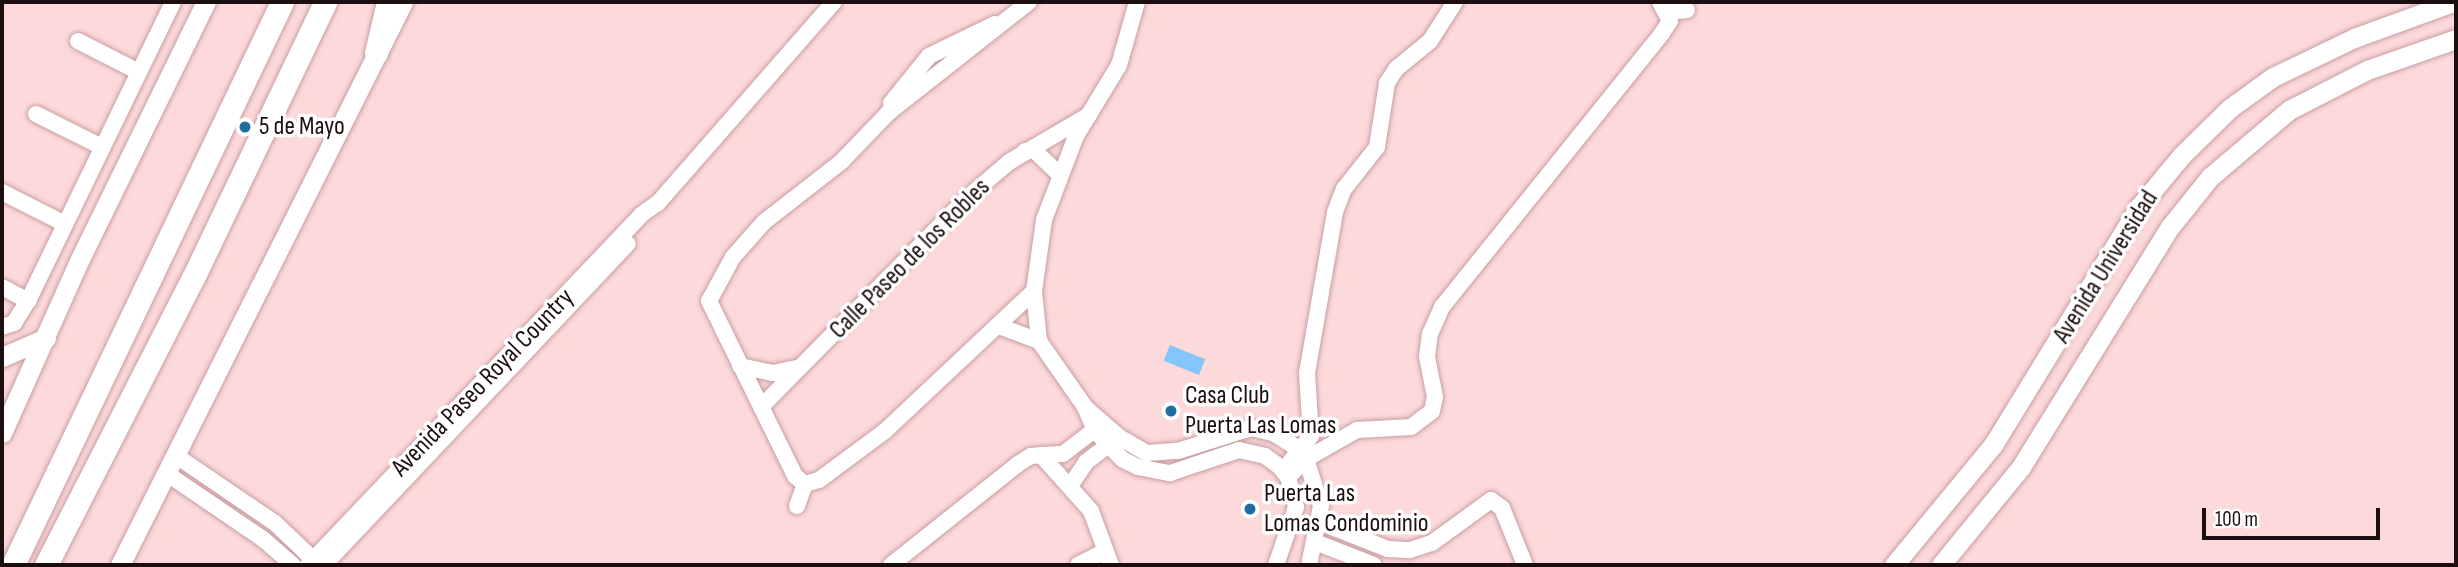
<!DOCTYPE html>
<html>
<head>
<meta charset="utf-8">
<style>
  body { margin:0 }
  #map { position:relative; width:2458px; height:567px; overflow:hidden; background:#fcd9db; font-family:"Sofia Sans Condensed",sans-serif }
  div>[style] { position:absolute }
  .water>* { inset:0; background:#84c6fa; transform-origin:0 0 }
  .roads { filter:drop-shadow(0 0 2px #c89ea2) drop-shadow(0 0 2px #c89ea2) }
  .minor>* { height:16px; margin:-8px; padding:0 8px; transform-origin:8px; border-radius:8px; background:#fff }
  .major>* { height:19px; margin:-9.5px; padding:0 9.5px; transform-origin:9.5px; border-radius:9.5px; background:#fff }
  .highway>* { height:23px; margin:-11.5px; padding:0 11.5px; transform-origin:11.5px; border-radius:11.5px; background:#fff }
  .dots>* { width:19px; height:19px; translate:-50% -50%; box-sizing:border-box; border:4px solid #fff; border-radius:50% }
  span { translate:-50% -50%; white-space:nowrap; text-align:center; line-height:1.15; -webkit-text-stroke:7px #fff; paint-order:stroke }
  .poi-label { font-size:26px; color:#1d0f10 }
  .left { translate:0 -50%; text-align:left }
  .street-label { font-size:26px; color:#1d0f10 }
  .frame { position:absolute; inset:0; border:4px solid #1d0f10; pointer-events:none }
  .scale { position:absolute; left:2202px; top:508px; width:178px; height:32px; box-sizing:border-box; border:4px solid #1d0f10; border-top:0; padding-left:9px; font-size:21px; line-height:24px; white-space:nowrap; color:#1d0f10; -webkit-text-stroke:5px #fff; paint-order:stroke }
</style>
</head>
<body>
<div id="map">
  <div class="water">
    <div style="left:1170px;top:345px;width:38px;height:17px;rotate:22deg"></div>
  </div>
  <div class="roads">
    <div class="minor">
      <div style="left:1029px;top:2px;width:178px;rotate:141.8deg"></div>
      <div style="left:889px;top:112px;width:69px;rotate:133.8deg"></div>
      <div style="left:841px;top:162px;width:98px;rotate:142.1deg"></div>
      <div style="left:764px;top:222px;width:47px;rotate:131.5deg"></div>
      <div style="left:733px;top:257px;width:50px;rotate:118.6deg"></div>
      <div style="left:709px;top:301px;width:195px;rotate:63.8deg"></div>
      <div style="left:795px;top:476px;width:13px;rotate:39deg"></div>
      <div style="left:805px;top:484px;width:15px;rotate:-16deg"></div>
      <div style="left:819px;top:480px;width:82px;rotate:-36.6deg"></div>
      <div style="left:885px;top:431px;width:204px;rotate:-43.2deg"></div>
      <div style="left:1137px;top:2px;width:66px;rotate:105.9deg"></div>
      <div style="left:1119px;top:65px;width:83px;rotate:121.2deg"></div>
      <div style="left:1076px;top:136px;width:90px;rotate:110.9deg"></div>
      <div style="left:1044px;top:220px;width:72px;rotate:98deg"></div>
      <div style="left:1034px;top:291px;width:50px;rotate:84.3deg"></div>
      <div style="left:1039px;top:341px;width:80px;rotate:55.1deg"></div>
      <div style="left:1085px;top:407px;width:26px;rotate:67deg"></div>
      <div style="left:1095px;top:431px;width:39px;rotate:46deg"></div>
      <div style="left:1122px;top:459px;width:18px;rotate:27deg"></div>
      <div style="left:1138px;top:467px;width:33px;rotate:11deg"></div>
      <div style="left:1170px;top:473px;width:73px;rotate:-18.4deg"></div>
      <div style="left:1239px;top:450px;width:27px;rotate:13deg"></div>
      <div style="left:1265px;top:456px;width:17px;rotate:36deg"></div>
      <div style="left:1279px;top:466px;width:14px;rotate:51deg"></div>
      <div style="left:1288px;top:477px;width:31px;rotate:75deg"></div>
      <div style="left:1296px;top:507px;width:61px;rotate:109deg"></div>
      <div style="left:1669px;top:12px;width:18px;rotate:-6deg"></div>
      <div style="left:78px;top:41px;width:68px;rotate:26.9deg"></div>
      <div style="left:891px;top:103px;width:60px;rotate:-51deg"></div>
      <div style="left:929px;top:56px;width:73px;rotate:-25.9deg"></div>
      <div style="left:36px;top:114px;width:74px;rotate:26.6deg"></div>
      <div style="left:1025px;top:151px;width:9px;rotate:-6deg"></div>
      <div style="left:1034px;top:150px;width:35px;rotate:44deg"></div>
      <div style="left:2px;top:192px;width:71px;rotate:26.9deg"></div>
      <div style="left:2px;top:287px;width:30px;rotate:28deg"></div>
      <div style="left:999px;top:326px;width:43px;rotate:20.6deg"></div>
      <div style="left:2px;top:327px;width:13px;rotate:-18deg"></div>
      <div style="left:14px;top:323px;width:26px;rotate:-58deg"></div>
      <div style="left:28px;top:301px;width:332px;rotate:-64.1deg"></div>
      <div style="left:740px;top:366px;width:34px;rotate:12deg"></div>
      <div style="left:773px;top:373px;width:24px;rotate:-12deg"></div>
      <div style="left:761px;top:407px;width:293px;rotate:-45.4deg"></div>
      <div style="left:967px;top:198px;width:55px;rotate:-40.6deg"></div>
      <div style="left:1009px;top:162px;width:93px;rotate:-30.4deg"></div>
      <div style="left:1087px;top:409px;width:43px;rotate:41.2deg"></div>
      <div style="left:1119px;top:437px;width:32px;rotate:30deg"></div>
      <div style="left:1147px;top:453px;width:31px;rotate:-4deg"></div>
      <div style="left:1178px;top:451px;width:77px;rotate:-17.5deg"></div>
      <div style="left:1251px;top:428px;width:23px;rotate:13deg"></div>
      <div style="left:1273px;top:433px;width:22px;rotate:32deg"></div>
      <div style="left:1292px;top:445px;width:20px;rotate:45deg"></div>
      <div style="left:1306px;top:459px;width:49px;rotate:72.3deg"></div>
      <div style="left:1321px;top:506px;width:60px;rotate:101.5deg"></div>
      <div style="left:175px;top:455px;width:121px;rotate:34.2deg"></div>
      <div style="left:275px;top:523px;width:61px;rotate:43.7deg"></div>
      <div style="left:1041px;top:455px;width:75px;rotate:48.2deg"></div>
      <div style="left:1091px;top:511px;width:58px;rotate:69.7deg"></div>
      <div style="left:1290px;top:462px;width:33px;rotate:-51deg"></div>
      <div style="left:1311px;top:436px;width:63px;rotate:-93.6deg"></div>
      <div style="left:1307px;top:373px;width:163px;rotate:-80.1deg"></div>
      <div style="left:1335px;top:212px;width:25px;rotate:-69deg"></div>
      <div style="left:1344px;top:189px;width:53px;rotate:-51.8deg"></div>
      <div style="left:1377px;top:147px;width:65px;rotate:-81.1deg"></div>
      <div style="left:1387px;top:83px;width:17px;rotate:-57deg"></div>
      <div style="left:1396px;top:69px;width:44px;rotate:-39.5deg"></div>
      <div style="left:1430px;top:41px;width:46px;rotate:-57.3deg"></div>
      <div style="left:166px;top:473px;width:117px;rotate:34.2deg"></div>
      <div style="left:263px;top:539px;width:40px;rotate:41deg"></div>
      <div style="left:1288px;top:477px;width:25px;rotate:-45deg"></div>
      <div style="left:1306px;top:459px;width:59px;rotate:-29.6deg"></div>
      <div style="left:1357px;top:430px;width:54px;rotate:-3.2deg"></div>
      <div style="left:1411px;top:427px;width:26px;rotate:-37deg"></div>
      <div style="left:1432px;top:411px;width:14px;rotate:-78deg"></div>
      <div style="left:1435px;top:397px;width:41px;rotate:-101.3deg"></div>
      <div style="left:1427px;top:357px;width:23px;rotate:-83deg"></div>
      <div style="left:1430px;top:334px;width:30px;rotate:-66deg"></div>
      <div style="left:1442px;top:307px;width:351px;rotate:-51.2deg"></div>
      <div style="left:1662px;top:33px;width:14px;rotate:-56deg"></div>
      <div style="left:1670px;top:21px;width:21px;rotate:-118deg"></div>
      <div style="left:1070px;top:486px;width:29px;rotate:-56deg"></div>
      <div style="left:1086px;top:462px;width:35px;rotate:-37deg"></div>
      <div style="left:1491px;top:500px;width:14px;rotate:36deg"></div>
      <div style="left:1502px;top:508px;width:61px;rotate:68deg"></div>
      <div style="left:797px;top:506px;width:23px;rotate:-70deg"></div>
      <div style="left:1319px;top:522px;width:74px;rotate:21.4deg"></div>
      <div style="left:1388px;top:549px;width:22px;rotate:3deg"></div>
      <div style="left:1410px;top:550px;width:23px;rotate:-18deg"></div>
      <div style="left:1432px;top:543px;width:73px;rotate:-36.1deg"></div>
      <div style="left:1315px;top:542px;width:63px;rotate:21.3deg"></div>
      <div style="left:308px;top:565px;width:485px;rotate:-46.4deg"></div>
      <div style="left:642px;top:214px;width:19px;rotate:-35deg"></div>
      <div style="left:658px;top:203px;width:267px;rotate:-48.8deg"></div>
      <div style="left:324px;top:565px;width:442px;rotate:-46.6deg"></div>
      <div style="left:891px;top:565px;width:162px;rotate:-38.5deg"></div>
      <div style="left:1018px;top:464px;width:15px;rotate:-32deg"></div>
      <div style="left:1031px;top:456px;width:32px;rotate:-4deg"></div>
      <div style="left:1063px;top:454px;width:49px;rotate:-37.6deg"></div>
      <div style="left:1078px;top:565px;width:31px;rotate:-27deg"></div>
    </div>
    <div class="major">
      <div style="left:2px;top:357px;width:48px;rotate:-23.4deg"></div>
      <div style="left:2px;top:433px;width:184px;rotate:-65.9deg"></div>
      <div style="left:77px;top:265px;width:293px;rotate:-63.9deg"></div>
      <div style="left:120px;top:565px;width:630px;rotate:-63.31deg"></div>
      <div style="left:1894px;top:565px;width:156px;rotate:-50.5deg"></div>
      <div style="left:1993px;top:445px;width:279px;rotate:-58.5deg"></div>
      <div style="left:2139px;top:207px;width:67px;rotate:-50.4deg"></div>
      <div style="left:2182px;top:155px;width:67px;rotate:-44.4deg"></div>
      <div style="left:2230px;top:108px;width:53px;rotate:-35.8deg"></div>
      <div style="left:2273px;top:77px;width:90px;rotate:-25.7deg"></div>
      <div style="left:2354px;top:38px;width:105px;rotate:-20deg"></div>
      <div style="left:1941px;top:565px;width:127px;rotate:-50.8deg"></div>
      <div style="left:2021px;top:467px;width:282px;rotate:-58.2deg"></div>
      <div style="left:2170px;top:227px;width:64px;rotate:-51.3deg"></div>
      <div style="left:2210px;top:177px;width:104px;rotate:-40.3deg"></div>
      <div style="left:2289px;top:110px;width:88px;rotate:-27.1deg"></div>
      <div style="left:2367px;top:70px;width:94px;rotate:-19.2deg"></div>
    </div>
    <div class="highway">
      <div style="left:376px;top:53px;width:52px;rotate:-76.8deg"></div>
      <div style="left:13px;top:565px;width:624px;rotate:-64.46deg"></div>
      <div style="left:46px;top:565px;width:322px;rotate:-62.9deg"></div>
      <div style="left:193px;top:278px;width:306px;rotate:-64.4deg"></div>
    </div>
  </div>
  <div class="dots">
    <div style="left:245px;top:127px;background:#226da0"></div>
    <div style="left:1171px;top:411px;background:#226da0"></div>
    <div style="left:1250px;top:509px;background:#226da0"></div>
  </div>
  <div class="poi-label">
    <span class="left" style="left:259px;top:127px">5 de Mayo</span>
    <span class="left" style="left:1185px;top:411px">Casa Club<br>Puerta Las Lomas</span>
    <span class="left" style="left:1264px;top:509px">Puerta Las<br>Lomas Condominio</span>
  </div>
  <div class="street-label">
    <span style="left:910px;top:259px;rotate:-45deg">Calle Paseo de los Robles</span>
    <span style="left:2106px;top:267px;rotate:-58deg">Avenida Universidad</span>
    <span style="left:483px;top:383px;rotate:-46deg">Avenida Paseo Royal Country</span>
  </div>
  <div class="frame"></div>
  <div class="scale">100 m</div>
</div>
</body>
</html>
